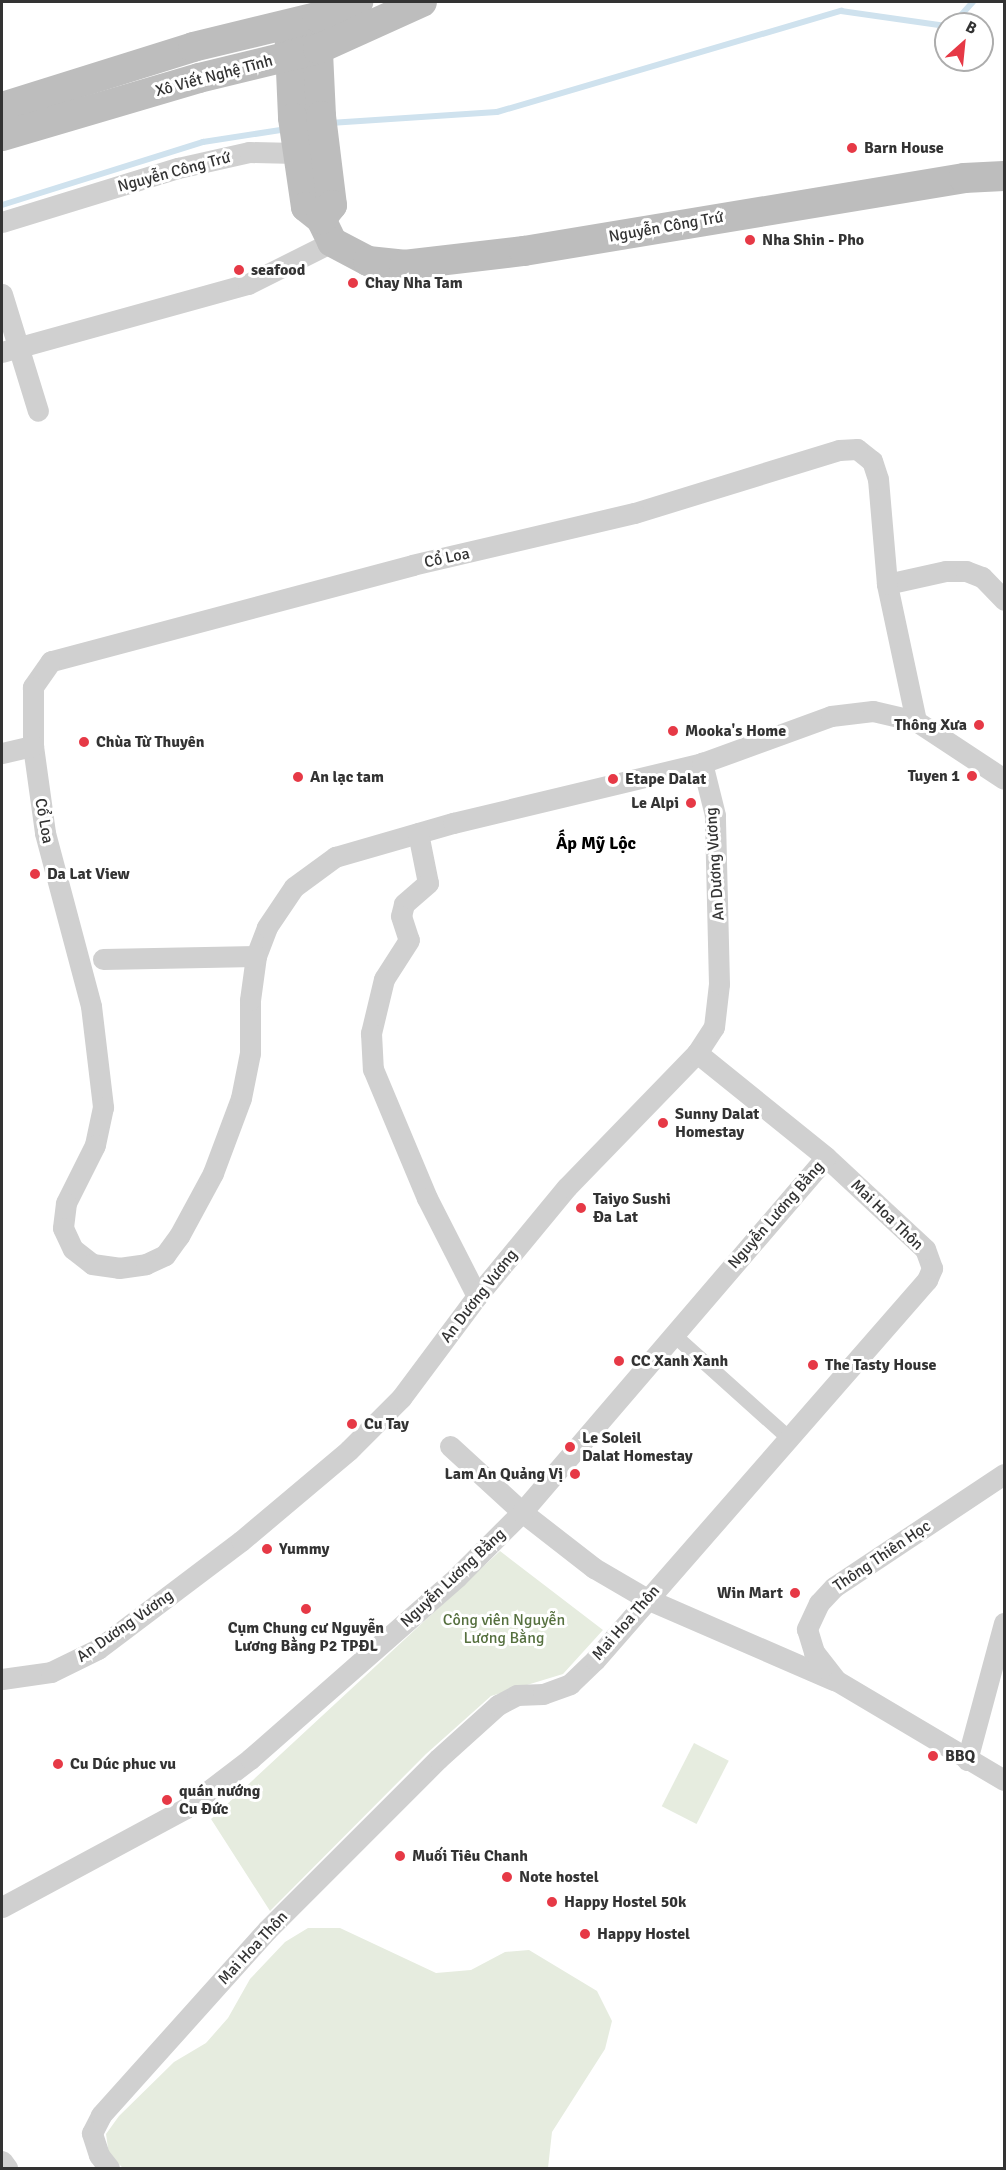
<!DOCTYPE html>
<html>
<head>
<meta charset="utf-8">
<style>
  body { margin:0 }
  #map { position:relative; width:1006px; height:2170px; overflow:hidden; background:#fff; font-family:Signika,sans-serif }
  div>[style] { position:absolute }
  .green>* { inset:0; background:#e6ecdf; transform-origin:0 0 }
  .stream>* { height:6px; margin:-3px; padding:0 3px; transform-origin:3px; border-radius:3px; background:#cfe2ee }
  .pedestrian>* { height:15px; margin:-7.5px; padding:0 7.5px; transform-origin:7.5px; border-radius:7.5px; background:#d0d0d0 }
  .minor>* { height:21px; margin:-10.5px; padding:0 10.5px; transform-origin:10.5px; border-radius:10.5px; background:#d0d0d0 }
  .secondary>* { height:30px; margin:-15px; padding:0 15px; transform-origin:15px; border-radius:15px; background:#bdbdbd }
  .dots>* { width:16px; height:16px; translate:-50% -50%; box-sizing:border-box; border:3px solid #fff; border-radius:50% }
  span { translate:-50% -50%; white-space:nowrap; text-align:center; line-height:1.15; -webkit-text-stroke:6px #fff; paint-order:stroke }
  .street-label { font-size:16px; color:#333 }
  .poi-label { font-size:16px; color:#333; font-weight:700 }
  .left { translate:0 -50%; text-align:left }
  .right { translate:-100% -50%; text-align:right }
  .park-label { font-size:16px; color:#56703f }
  .neighbourhood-label { font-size:18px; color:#000; font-weight:700 }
  .frame { position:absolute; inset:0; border:3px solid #333; pointer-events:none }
  .north { position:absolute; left:934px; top:12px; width:60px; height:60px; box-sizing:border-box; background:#fff; border:2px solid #adadad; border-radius:50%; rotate:27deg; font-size:16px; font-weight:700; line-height:24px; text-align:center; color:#333 }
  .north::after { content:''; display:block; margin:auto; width:21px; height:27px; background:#e63946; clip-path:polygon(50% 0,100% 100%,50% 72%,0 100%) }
</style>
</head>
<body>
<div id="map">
  <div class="green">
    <div style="clip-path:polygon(500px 1551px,603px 1630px,563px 1674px,491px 1696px,426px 1754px,270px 1911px,211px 1819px)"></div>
    <div style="left:694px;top:1743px;width:39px;height:71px;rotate:27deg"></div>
    <div style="clip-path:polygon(308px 1928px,340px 1928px,436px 1973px,471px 1970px,505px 1952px,529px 1950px,597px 1991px,612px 2021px,605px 2049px,552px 2132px,548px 2168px,123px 2168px,109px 2155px,106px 2134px,119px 2116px,174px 2062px,206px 2043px,228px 2018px,250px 1979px,285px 1942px)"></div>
  </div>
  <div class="stream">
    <div style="left:953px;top:24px;width:30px;rotate:-48deg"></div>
    <div style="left:982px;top:34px;width:3px"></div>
    <div style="left:330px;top:123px;width:167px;rotate:-3.8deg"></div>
    <div style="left:497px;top:112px;width:359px;rotate:-16.4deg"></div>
    <div style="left:841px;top:11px;width:106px;rotate:8.1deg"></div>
    <div style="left:2px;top:205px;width:211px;rotate:-17.4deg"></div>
    <div style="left:203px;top:142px;width:85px;rotate:-8.8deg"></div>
  </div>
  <div class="pedestrian">
    <div style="left:674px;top:1335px;width:156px;rotate:41.9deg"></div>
  </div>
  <div class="minor">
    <div style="left:2px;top:222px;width:184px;rotate:-17.1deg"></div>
    <div style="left:178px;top:168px;width:73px;rotate:-12.7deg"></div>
    <div style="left:249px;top:152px;width:47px;rotate:1.2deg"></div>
    <div style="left:2px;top:294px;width:122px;rotate:72.9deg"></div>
    <div style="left:2px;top:352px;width:255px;rotate:-15.5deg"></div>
    <div style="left:248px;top:284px;width:94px;rotate:-26.6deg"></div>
    <div style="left:887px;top:584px;width:60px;rotate:-12.4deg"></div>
    <div style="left:946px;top:571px;width:20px"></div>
    <div style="left:966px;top:571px;width:17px;rotate:21deg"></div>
    <div style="left:982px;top:577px;width:32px;rotate:46deg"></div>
    <div style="left:916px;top:721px;width:140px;rotate:-102deg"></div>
    <div style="left:887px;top:584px;width:105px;rotate:-94.9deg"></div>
    <div style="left:878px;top:479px;width:19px;rotate:-108deg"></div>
    <div style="left:872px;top:461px;width:19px;rotate:-141deg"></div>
    <div style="left:857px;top:449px;width:18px;rotate:177deg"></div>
    <div style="left:839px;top:450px;width:214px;rotate:162.9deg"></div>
    <div style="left:634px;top:513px;width:227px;rotate:166.8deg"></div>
    <div style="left:413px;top:565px;width:375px;rotate:165.1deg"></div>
    <div style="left:51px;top:661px;width:32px;rotate:125deg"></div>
    <div style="left:33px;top:687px;width:59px;rotate:90deg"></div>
    <div style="left:33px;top:746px;width:88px;rotate:82.1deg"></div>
    <div style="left:45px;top:833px;width:179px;rotate:75.1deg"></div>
    <div style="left:91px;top:1006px;width:102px;rotate:83.2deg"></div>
    <div style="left:103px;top:1107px;width:39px;rotate:102deg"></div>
    <div style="left:95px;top:1145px;width:65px;rotate:116.6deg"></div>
    <div style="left:66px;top:1203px;width:25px;rotate:97deg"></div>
    <div style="left:63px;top:1228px;width:23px;rotate:65deg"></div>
    <div style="left:73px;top:1249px;width:24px;rotate:38deg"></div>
    <div style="left:92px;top:1264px;width:27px;rotate:8deg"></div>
    <div style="left:119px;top:1268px;width:27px;rotate:-8deg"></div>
    <div style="left:146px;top:1264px;width:21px;rotate:-25deg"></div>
    <div style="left:165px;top:1255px;width:24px;rotate:-54deg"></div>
    <div style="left:179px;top:1236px;width:72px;rotate:-61.6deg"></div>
    <div style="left:213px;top:1173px;width:80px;rotate:-69.5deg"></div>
    <div style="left:241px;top:1098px;width:46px;rotate:-78.7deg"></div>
    <div style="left:250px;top:1053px;width:53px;rotate:-90deg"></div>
    <div style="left:250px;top:1000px;width:44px;rotate:-82.2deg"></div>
    <div style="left:256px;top:956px;width:31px;rotate:-69deg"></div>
    <div style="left:267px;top:927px;width:48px;rotate:-56deg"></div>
    <div style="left:294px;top:887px;width:51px;rotate:-36.2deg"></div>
    <div style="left:335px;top:857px;width:123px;rotate:-16.1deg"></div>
    <div style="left:453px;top:823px;width:256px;rotate:-13.5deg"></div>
    <div style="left:702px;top:763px;width:137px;rotate:-20deg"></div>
    <div style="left:831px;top:716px;width:42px;rotate:-6.8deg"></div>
    <div style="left:873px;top:711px;width:44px;rotate:13.1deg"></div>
    <div style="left:916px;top:721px;width:105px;rotate:33.4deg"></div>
    <div style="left:2px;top:753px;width:32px;rotate:-13deg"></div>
    <div style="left:418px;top:833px;width:51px;rotate:78.7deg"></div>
    <div style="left:428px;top:883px;width:32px;rotate:139deg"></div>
    <div style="left:404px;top:904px;width:12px;rotate:104deg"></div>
    <div style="left:401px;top:916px;width:25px;rotate:72deg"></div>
    <div style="left:409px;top:940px;width:46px;rotate:122.7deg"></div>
    <div style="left:384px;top:979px;width:56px;rotate:103.5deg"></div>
    <div style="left:371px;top:1033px;width:36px;rotate:87deg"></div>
    <div style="left:373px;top:1069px;width:140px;rotate:67.3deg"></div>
    <div style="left:427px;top:1198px;width:110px;rotate:63deg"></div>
    <div style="left:103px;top:959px;width:153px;rotate:-1.1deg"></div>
    <div style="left:450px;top:1446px;width:98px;rotate:42.5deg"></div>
    <div style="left:522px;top:1512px;width:91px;rotate:37.9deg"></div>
    <div style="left:594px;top:1568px;width:61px;rotate:30.3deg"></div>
    <div style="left:647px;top:1599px;width:203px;rotate:23.5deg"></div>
    <div style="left:1004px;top:1474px;width:204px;rotate:146.4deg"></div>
    <div style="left:834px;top:1587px;width:22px;rotate:133deg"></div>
    <div style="left:819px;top:1603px;width:29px;rotate:115deg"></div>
    <div style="left:807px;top:1629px;width:24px;rotate:73deg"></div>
    <div style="left:814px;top:1652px;width:37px;rotate:52deg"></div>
    <div style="left:837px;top:1681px;width:194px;rotate:30.7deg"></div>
    <div style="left:2px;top:1679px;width:49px;rotate:-8.1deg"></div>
    <div style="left:51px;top:1672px;width:52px;rotate:-26.1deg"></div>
    <div style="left:98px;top:1649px;width:179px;rotate:-37.1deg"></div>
    <div style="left:241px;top:1541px;width:141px;rotate:-40.1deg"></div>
    <div style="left:349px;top:1450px;width:74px;rotate:-45deg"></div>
    <div style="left:401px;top:1398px;width:127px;rotate:-53.3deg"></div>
    <div style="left:477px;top:1296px;width:141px;rotate:-50.5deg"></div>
    <div style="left:567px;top:1187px;width:187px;rotate:-45.9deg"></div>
    <div style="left:697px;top:1053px;width:31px;rotate:-57deg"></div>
    <div style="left:714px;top:1027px;width:43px;rotate:-83.4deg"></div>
    <div style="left:719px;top:984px;width:169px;rotate:-91.4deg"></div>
    <div style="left:715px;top:815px;width:54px;rotate:-104deg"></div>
    <div style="left:967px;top:1760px;width:142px;rotate:-74.9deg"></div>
    <div style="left:2px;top:1907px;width:209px;rotate:-28.3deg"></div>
    <div style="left:186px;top:1808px;width:81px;rotate:-37.4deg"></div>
    <div style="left:250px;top:1759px;width:276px;rotate:-41.3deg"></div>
    <div style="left:457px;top:1577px;width:92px;rotate:-45deg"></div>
    <div style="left:522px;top:1512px;width:467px;rotate:-49.4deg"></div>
    <div style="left:2px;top:2161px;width:9px;rotate:54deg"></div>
    <div style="left:109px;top:2168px;width:16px;rotate:-128deg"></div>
    <div style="left:99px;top:2155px;width:23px;rotate:-108deg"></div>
    <div style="left:92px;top:2133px;width:20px;rotate:-63deg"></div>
    <div style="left:101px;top:2115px;width:249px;rotate:-48.1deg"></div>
    <div style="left:267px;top:1930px;width:242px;rotate:-45deg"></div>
    <div style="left:438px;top:1759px;width:81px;rotate:-42deg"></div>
    <div style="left:498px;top:1705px;width:21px;rotate:-28deg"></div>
    <div style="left:517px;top:1695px;width:26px;rotate:-2deg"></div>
    <div style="left:543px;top:1694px;width:29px;rotate:-20deg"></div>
    <div style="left:570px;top:1684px;width:35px;rotate:-44deg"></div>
    <div style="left:595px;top:1660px;width:505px;rotate:-48.86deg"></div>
    <div style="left:927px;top:1280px;width:13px;rotate:-67deg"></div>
    <div style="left:932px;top:1268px;width:20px;rotate:-110deg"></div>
    <div style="left:925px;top:1249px;width:135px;rotate:-137.1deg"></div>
    <div style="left:826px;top:1157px;width:166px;rotate:-141.1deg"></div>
  </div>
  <div class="secondary">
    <div style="left:289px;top:25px;width:93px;rotate:87.5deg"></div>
    <div style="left:293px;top:118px;width:90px;rotate:81.7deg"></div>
    <div style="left:306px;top:207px;width:19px;rotate:39deg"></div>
    <div style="left:321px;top:219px;width:25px;rotate:64deg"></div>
    <div style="left:332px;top:242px;width:41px;rotate:27.8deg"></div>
    <div style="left:368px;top:261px;width:36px;rotate:6deg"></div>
    <div style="left:404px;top:265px;width:121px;rotate:-6.7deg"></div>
    <div style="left:524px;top:251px;width:446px;rotate:-9.4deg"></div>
    <div style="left:964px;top:178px;width:40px;rotate:-2.9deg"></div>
    <div style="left:317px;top:31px;width:85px;rotate:87.3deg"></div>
    <div style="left:321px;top:116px;width:90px;rotate:83deg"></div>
    <div style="left:332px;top:205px;width:18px;rotate:128deg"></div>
    <div style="left:2px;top:107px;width:200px;rotate:-17.4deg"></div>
    <div style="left:193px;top:47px;width:128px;rotate:-13.6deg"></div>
    <div style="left:317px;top:17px;width:44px;rotate:-20.1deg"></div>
    <div style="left:2px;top:136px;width:205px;rotate:-16.4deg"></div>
    <div style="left:199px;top:78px;width:122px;rotate:-13.7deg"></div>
    <div style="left:318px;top:49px;width:114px;rotate:-24.3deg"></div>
  </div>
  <div class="dots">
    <div style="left:852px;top:148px;background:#e63946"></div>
    <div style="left:750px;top:240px;background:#e63946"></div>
    <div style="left:239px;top:270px;background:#e63946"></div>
    <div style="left:353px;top:283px;background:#e63946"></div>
    <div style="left:979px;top:725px;background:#e63946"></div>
    <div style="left:673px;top:731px;background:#e63946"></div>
    <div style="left:84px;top:742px;background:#e63946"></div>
    <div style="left:972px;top:776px;background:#e63946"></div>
    <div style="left:298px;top:777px;background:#e63946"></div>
    <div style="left:613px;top:779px;background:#e63946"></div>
    <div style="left:691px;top:803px;background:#e63946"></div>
    <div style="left:35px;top:874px;background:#e63946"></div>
    <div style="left:663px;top:1123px;background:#e63946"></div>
    <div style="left:581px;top:1208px;background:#e63946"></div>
    <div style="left:619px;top:1361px;background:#e63946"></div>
    <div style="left:813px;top:1365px;background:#e63946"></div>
    <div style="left:352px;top:1424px;background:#e63946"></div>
    <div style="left:570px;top:1447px;background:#e63946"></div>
    <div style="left:575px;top:1474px;background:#e63946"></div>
    <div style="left:267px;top:1549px;background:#e63946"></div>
    <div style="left:795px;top:1593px;background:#e63946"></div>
    <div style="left:306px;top:1609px;background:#e63946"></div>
    <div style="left:933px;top:1756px;background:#e63946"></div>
    <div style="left:58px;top:1764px;background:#e63946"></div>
    <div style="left:167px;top:1800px;background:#e63946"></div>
    <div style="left:400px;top:1856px;background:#e63946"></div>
    <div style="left:507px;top:1877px;background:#e63946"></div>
    <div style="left:552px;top:1902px;background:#e63946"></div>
    <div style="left:585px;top:1934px;background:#e63946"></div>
  </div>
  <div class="street-label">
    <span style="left:214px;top:76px;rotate:-15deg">Xô Viết Nghệ Tĩnh</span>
    <span style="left:174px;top:172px;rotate:-15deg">Nguyễn Công Trứ</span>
    <span style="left:666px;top:227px;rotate:-10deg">Nguyễn Công Trứ</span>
    <span style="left:447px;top:558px;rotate:-12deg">Cổ Loa</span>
    <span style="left:44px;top:821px;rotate:80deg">Cổ Loa</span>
    <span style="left:715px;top:864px;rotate:-94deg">An Dương Vương</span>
    <span style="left:776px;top:1215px;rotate:-49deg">Nguyễn Lương Bằng</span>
    <span style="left:887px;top:1215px;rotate:44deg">Mai Hoa Thôn</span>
    <span style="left:479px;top:1296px;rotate:-52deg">An Dương Vương</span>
    <span style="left:882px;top:1556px;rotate:-34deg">Thông Thiên Học</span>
    <span style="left:453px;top:1578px;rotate:-43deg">Nguyễn Lương Bằng</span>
    <span style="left:626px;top:1623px;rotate:-49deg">Mai Hoa Thôn</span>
    <span style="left:125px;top:1626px;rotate:-35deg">An Dương Vương</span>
    <span style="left:253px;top:1948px;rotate:-47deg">Mai Hoa Thôn</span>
  </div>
  <div class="poi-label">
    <span class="left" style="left:864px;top:148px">Barn House</span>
    <span class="left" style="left:762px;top:240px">Nha Shin - Pho</span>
    <span class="left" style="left:251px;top:270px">seafood</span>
    <span class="left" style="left:365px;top:283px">Chay Nha Tam</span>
    <span class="right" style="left:967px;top:725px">Thông Xưa</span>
    <span class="left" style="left:685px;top:731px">Mooka's Home</span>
    <span class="left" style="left:96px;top:742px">Chùa Từ Thuyên</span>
    <span class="right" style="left:960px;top:776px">Tuyen 1</span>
    <span class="left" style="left:310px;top:777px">An lạc tam</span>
    <span class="left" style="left:625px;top:779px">Etape Dalat</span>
    <span class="right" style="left:679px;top:803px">Le Alpi</span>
    <span class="left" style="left:47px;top:874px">Da Lat View</span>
    <span class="left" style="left:675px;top:1123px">Sunny Dalat<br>Homestay</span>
    <span class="left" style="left:593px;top:1208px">Taiyo Sushi<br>Đa Lat</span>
    <span class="left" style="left:631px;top:1361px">CC Xanh Xanh</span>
    <span class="left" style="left:825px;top:1365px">The Tasty House</span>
    <span class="left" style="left:364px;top:1424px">Cu Tay</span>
    <span class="left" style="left:582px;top:1447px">Le Soleil<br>Dalat Homestay</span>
    <span class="right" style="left:563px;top:1474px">Lam An Quảng Vị</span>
    <span class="left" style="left:279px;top:1549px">Yummy</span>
    <span class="right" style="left:783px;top:1593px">Win Mart</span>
    <span style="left:306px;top:1637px">Cụm Chung cư Nguyễn<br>Lương Bằng P2 TPĐL</span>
    <span class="left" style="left:945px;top:1756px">BBQ</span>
    <span class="left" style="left:70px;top:1764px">Cu Dúc phuc vu</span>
    <span class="left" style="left:179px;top:1800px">quán nướng<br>Cu Đức</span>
    <span class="left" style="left:412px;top:1856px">Muối Tiêu Chanh</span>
    <span class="left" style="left:519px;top:1877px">Note hostel</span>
    <span class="left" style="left:564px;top:1902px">Happy Hostel 50k</span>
    <span class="left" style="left:597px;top:1934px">Happy Hostel</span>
  </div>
  <div class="park-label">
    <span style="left:504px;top:1629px">Công viên Nguyễn<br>Lương Bằng</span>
  </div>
  <div class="neighbourhood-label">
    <span style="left:596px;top:843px">Ấp Mỹ Lộc</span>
  </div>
  <div class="frame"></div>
  <div class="north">B</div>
</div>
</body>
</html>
